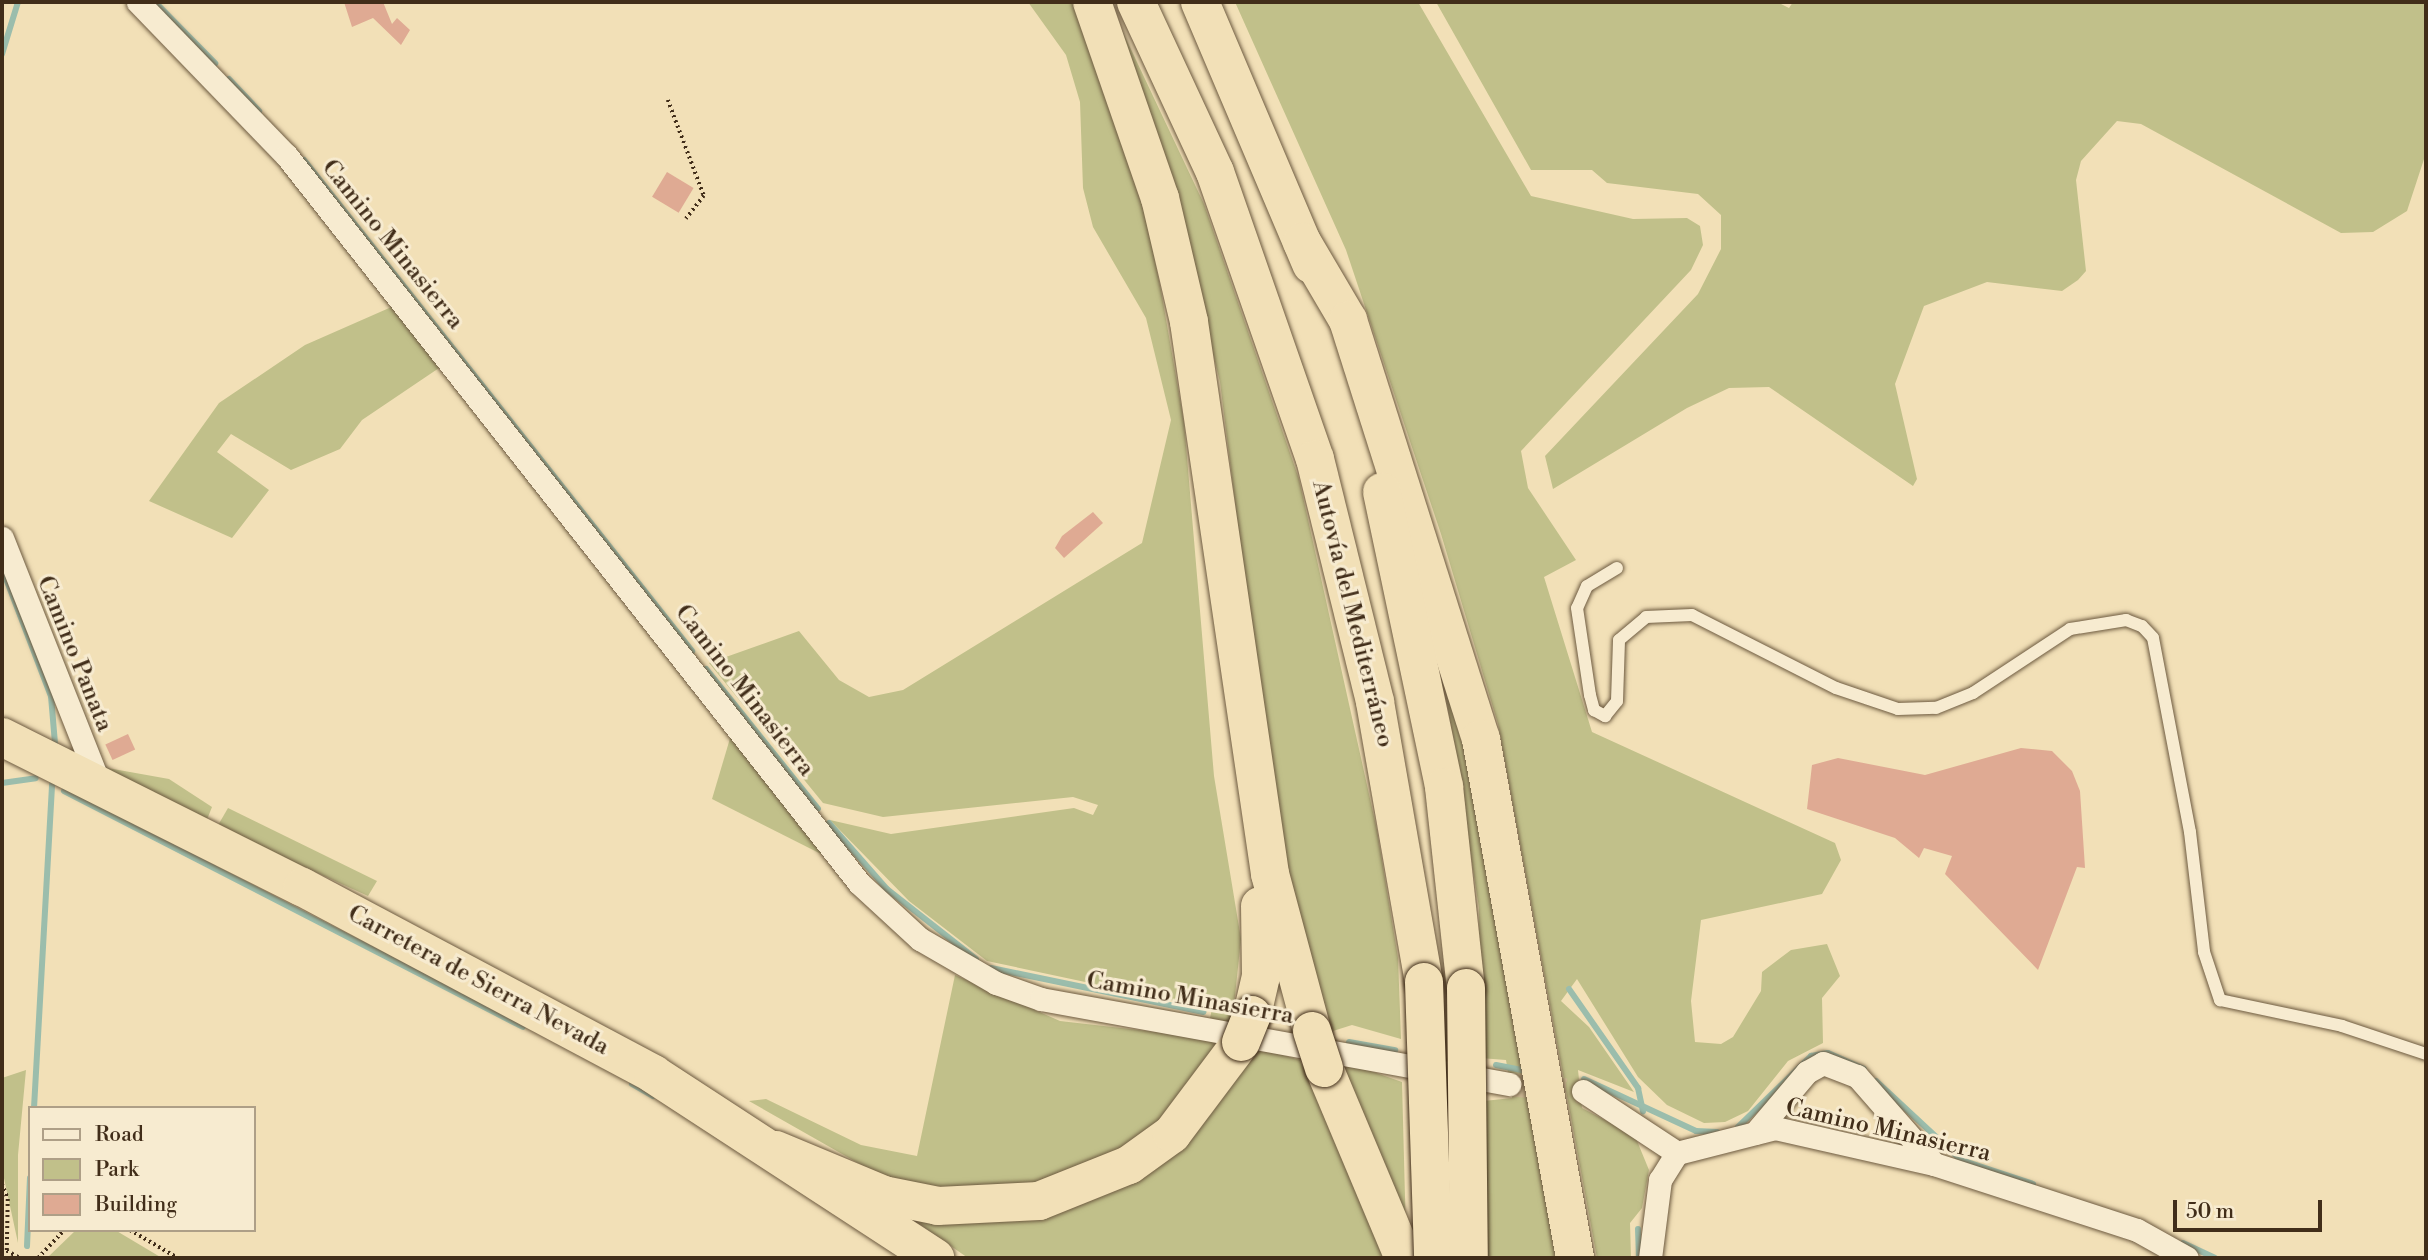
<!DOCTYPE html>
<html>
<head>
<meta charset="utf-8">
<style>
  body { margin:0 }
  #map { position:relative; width:2428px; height:1260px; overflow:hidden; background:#f2e0b7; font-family:"Libre Bodoni",serif }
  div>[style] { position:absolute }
  .green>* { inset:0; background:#c1c08a }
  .stream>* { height:6px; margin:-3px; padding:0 3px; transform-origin:3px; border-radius:3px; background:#9bbdac }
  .building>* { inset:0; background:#dfaa93; transform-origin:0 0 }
  .minor-tunnel>* { height:23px; margin-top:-11.5px; transform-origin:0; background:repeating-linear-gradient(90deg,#cfbc97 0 23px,transparent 0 34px) }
  .path>* { height:3.5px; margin-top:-1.75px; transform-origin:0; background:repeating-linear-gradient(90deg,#412d19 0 2px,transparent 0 5.5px) }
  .roads { filter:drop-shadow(0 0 2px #6d5a40) drop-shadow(0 0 2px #6d5a40) }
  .service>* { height:12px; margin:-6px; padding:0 6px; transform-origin:6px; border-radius:6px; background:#f7ebd0 }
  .minor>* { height:23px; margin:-11.5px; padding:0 11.5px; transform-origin:11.5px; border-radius:11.5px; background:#f7ebd0 }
  .trunk>* { height:38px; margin:-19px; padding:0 19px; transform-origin:19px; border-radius:19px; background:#f2e0b7 }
  .motorway>* { height:38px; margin:-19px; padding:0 19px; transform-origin:19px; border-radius:19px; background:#f2e0b7 }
  .bridges { filter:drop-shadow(0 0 2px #412d19) drop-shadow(0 0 2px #412d19) }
  .motorway-bridge>* { height:38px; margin:-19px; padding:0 19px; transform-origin:19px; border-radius:19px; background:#f2e0b7 }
  span { translate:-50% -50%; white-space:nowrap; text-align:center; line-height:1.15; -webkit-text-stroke:6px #f7ebd0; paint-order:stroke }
  .street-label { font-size:24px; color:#412d19 }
  .frame { position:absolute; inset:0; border:4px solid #412d19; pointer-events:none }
  .legend { position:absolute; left:28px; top:1106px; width:228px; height:126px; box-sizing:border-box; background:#f7ebd0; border:2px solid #ae9f87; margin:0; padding:9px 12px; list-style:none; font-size:21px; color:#412d19 }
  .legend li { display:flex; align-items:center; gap:14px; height:35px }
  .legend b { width:35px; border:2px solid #ae9f87 }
  .scale { position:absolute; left:2173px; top:1200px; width:149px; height:32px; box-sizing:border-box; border:4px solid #412d19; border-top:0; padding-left:9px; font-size:21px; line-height:24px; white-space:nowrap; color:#412d19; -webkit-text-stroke:5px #f7ebd0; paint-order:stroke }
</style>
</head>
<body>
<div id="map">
  <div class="green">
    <div style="clip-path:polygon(1028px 2px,1072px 2px,1080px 18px,1146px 217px,1160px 285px,1184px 422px,1214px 776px,1241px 939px,1232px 1024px,1210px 1018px,1212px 1009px,987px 961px,909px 901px,830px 820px,891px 834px,1074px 808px,1093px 815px,1098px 805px,1073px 797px,883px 817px,823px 803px,709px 663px,799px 631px,839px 680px,869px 697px,903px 690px,1142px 543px,1171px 420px,1146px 318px,1093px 227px,1083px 188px,1080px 102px,1066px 55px)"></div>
    <div style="clip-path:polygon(1235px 2px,1418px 2px,1531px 196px,1633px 219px,1687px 218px,1700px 226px,1703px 245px,1691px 270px,1521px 451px,1528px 488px,1576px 560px,1544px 577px,1592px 732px,1835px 843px,1841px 860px,1822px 894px,1701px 920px,1691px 1001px,1695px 1042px,1721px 1044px,1733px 1037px,1761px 991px,1762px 972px,1791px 950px,1827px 944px,1840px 976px,1822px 998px,1823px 1043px,1788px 1061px,1748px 1111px,1725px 1122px,1704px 1123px,1667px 1105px,1638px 1077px,1577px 979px,1561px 1001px,1589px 1027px,1634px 1092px,1578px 1070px,1582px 1108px,1635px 1136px,1649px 1170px,1642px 1208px,1630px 1223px,1631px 1258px,1597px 1258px,1498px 724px,1441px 534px,1346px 250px)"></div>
    <div style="clip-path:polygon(1436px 2px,1777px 2px,1789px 8px,1793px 2px,2426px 2px,2426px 153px,2407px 211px,2373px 232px,2341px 233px,2141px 124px,2117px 121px,2081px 161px,2076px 180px,2086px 271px,2078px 280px,2062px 291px,1987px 282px,1924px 306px,1895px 384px,1917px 479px,1913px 486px,1769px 387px,1729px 388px,1687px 408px,1553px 489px,1545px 456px,1698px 294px,1721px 249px,1721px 215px,1698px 194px,1607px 183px,1592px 170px,1531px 170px)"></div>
    <div style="clip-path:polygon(1119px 24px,1204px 204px,1299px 479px,1377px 830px,1398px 958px,1401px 1039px,1352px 1025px,1333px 1031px,1297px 918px,1267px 759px,1220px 382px,1177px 209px)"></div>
    <div style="clip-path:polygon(396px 305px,442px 366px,362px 420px,340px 449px,291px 470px,231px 434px,217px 452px,269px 490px,232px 538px,149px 501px,219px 403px,305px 345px)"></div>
    <div style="clip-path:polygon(1435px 625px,1480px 782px,1559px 1258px,1483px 1258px,1484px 1101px,1512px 1098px,1506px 1060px,1480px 1058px,1479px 908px)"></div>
    <div style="clip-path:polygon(731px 735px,825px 856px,712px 799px)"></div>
    <div style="clip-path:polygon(102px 767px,169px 779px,212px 807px,206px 822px)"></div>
    <div style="clip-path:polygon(228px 808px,377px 881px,368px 896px,217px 827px)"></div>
    <div style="clip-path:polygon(955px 975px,1060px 1021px,1226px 1040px,1172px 1114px,1134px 1143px,1033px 1188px,916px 1187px,872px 1171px,749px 1101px,766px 1099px,861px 1145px,917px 1156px)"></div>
    <div style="clip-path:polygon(1255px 1047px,1300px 1060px,1385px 1258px,968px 1258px,905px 1214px,952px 1221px,1198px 1127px)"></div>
    <div style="clip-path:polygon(1331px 1057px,1402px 1082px,1406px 1236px)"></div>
    <div style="clip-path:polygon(26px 1070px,18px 1155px,18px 1243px,2px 1169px,2px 1078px)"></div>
    <div style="clip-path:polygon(76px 1230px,115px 1230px,162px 1258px,47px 1258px)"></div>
  </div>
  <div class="stream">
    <div style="left:155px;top:2px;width:86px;rotate:45.5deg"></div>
    <div style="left:2px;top:54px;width:54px;rotate:-72.9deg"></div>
    <div style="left:229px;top:79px;width:44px;rotate:46.8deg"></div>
    <div style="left:304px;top:160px;width:626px;rotate:51.68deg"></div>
    <div style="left:2px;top:568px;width:137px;rotate:69.1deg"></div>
    <div style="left:51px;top:696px;width:48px;rotate:85.2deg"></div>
    <div style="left:706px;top:669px;width:179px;rotate:51.3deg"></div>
    <div style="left:2px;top:783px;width:34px;rotate:-8deg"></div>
    <div style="left:64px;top:791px;width:516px;rotate:27.21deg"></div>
    <div style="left:829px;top:823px;width:88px;rotate:48.7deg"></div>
    <div style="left:887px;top:889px;width:113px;rotate:38.2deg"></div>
    <div style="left:991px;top:968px;width:217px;rotate:11.7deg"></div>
    <div style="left:1569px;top:989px;width:121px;rotate:55.1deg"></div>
    <div style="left:1638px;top:1088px;width:24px;rotate:78deg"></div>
    <div style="left:1349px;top:1042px;width:47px;rotate:9.9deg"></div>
    <div style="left:1496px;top:1065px;width:32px;rotate:11deg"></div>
    <div style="left:1584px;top:1079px;width:123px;rotate:24.9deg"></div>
    <div style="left:1696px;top:1131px;width:21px;rotate:3deg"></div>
    <div style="left:1876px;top:1081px;width:116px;rotate:42.9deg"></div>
    <div style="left:1961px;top:1160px;width:76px;rotate:18.4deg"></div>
    <div style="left:632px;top:1084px;width:24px;rotate:30deg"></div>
    <div style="left:34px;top:1108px;width:324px;rotate:-86.8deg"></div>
    <div style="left:1738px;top:1127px;width:102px;rotate:-44.2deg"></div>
    <div style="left:1811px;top:1056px;width:17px;rotate:-10deg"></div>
    <div style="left:1828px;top:1053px;width:39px;rotate:24deg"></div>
    <div style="left:1638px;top:1229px;width:29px;rotate:88deg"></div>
    <div style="left:2183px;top:1243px;width:35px;rotate:25deg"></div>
    <div style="left:27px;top:1246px;width:68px;rotate:-87.5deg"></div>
  </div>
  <div class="building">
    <div style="clip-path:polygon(344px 2px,383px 2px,392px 24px,397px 18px,410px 30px,401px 45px,373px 18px,352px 27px)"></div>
    <div style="left:667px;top:172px;width:31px;height:29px;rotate:31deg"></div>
    <div style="clip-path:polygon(1093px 512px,1103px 523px,1064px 558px,1055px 548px,1062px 536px)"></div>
    <div style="left:128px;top:734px;width:17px;height:25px;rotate:65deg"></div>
    <div style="clip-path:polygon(2021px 748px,2052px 751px,2072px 771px,2080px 791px,2085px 868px,2077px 867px,2038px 970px,1945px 874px,1952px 856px,1924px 848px,1919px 858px,1895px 838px,1807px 809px,1812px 765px,1838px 758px,1925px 775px)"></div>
  </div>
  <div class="minor-tunnel">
    <div style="left:1509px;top:1084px;width:74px;rotate:5.4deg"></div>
  </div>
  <div class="path">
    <div style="left:668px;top:100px;width:103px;rotate:69.4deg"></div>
    <div style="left:704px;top:196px;width:29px;rotate:128deg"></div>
    <div style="left:2px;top:1184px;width:16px;rotate:68deg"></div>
    <div style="left:8px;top:1199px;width:52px;rotate:91.1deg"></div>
    <div style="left:130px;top:1230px;width:56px;rotate:30.3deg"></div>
    <div style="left:2px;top:1248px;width:21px;rotate:29deg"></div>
    <div style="left:38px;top:1258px;width:38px;rotate:-47deg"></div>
  </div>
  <div class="roads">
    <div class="service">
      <div style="left:1617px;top:568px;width:35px;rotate:149deg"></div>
      <div style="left:1587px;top:586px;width:24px;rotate:114deg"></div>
      <div style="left:1577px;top:608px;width:88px;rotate:81.5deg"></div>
      <div style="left:1590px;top:695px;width:16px;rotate:75deg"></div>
      <div style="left:1594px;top:710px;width:13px;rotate:29deg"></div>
      <div style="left:1605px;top:716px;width:19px;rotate:-51deg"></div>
      <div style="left:1617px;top:701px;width:61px;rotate:-88.1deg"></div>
      <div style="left:1619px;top:640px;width:35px;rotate:-40deg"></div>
      <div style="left:1646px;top:617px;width:46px;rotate:-2.5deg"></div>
      <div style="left:1692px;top:615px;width:161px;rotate:26.9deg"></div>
      <div style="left:1836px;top:688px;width:65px;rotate:18.7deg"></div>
      <div style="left:1898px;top:709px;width:38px;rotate:-2deg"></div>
      <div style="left:1936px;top:708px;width:40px;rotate:-22deg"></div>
      <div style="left:1973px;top:693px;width:116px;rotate:-33.4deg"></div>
      <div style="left:2070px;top:629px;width:57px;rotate:-9.1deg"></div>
      <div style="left:2126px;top:620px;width:17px;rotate:21deg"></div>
      <div style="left:2142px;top:626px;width:16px;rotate:47deg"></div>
      <div style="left:2153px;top:638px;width:197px;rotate:79.2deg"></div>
      <div style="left:2190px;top:832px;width:121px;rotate:83.3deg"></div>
      <div style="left:2204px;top:952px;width:51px;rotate:71.6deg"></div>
      <div style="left:2220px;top:1000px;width:125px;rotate:12deg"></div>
      <div style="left:2342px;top:1026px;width:89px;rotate:18.4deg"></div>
    </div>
    <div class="minor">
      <div style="left:138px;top:2px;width:213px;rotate:46deg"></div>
      <div style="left:286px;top:155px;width:926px;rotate:51.79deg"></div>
      <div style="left:859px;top:883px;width:83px;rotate:42.6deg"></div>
      <div style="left:920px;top:939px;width:88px;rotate:30.1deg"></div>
      <div style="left:996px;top:983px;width:48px;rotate:19.6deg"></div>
      <div style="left:1041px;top:999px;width:476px;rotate:10.3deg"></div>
      <div style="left:2px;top:538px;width:267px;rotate:68.4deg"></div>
      <div style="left:1583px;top:1091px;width:113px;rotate:33.4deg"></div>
      <div style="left:1755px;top:1133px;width:80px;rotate:-49.6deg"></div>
      <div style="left:1807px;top:1072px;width:18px;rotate:-29deg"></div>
      <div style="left:1823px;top:1063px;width:36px;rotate:21deg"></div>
      <div style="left:1857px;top:1076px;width:117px;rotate:48.8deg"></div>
      <div style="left:1677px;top:1153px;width:101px;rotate:-14.3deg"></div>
      <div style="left:1775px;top:1128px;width:163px;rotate:12.8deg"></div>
      <div style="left:1934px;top:1164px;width:213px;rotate:18deg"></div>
      <div style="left:2137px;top:1230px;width:57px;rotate:29.2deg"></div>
      <div style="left:1650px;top:1258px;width:79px;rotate:-82.7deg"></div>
      <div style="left:1660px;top:1180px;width:32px;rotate:-58deg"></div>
    </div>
    <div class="trunk">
      <div style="left:2px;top:737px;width:335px;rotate:26.6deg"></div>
      <div style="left:302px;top:887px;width:398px;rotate:28deg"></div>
      <div style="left:653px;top:1074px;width:337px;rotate:33.1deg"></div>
    </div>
    <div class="motorway">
      <div style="left:1092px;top:2px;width:207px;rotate:70.9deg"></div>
      <div style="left:1160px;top:198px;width:127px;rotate:76.8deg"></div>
      <div style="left:1189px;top:322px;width:558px;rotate:81.65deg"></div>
      <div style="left:1270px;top:874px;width:163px;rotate:75deg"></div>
      <div style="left:1136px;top:2px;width:187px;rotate:65.1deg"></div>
      <div style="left:1215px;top:172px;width:304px;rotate:70.8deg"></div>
      <div style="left:1315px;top:459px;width:250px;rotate:76.1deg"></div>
      <div style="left:1375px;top:702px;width:284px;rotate:80.1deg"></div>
      <div style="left:1200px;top:2px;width:285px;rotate:67deg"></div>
      <div style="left:1302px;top:242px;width:91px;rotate:59.5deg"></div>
      <div style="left:1348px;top:320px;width:440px;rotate:72.4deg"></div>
      <div style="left:1481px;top:739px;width:527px;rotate:79.73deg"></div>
      <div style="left:1382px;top:492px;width:301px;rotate:78.1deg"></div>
      <div style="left:1444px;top:787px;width:202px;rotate:83.8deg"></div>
      <div style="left:1252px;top:1015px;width:40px;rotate:-77deg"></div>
      <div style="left:1261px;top:976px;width:70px;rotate:-90.8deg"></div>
      <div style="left:1324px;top:1068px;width:206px;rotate:67.2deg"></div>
      <div style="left:776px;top:1150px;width:117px;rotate:22.6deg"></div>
      <div style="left:884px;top:1195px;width:55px;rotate:11.5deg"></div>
      <div style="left:938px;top:1206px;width:101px;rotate:-2.8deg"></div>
      <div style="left:1039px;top:1201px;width:97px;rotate:-21.8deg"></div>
      <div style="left:1129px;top:1165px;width:53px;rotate:-35.8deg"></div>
      <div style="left:1172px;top:1134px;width:115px;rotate:-53.1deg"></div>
    </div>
  </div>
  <div class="bridges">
    <div class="motorway-bridge">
      <div style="left:1424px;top:982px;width:276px;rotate:88.1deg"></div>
      <div style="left:1466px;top:988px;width:270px;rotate:89.4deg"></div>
      <div style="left:1312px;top:1031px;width:39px;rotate:72deg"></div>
      <div style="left:1241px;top:1042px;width:29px;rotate:-68deg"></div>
    </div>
  </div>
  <div class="street-label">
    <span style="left:392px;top:245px;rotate:51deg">Camino Minasierra</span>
    <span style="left:1352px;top:614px;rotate:76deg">Autovía del Mediterráneo</span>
    <span style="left:74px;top:654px;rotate:68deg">Camino Panata</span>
    <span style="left:744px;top:691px;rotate:52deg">Camino Minasierra</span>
    <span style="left:478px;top:981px;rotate:28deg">Carretera de Sierra Nevada</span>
    <span style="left:1190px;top:999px;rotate:10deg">Camino Minasierra</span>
    <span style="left:1888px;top:1131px;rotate:13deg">Camino Minasierra</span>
  </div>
  <div class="frame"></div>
  <ul class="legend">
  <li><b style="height:9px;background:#f7ebd0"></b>Road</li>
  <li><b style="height:19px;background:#c1c08a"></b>Park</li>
  <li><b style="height:19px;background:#dfaa93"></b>Building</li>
  </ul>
  <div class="scale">50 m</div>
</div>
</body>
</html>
